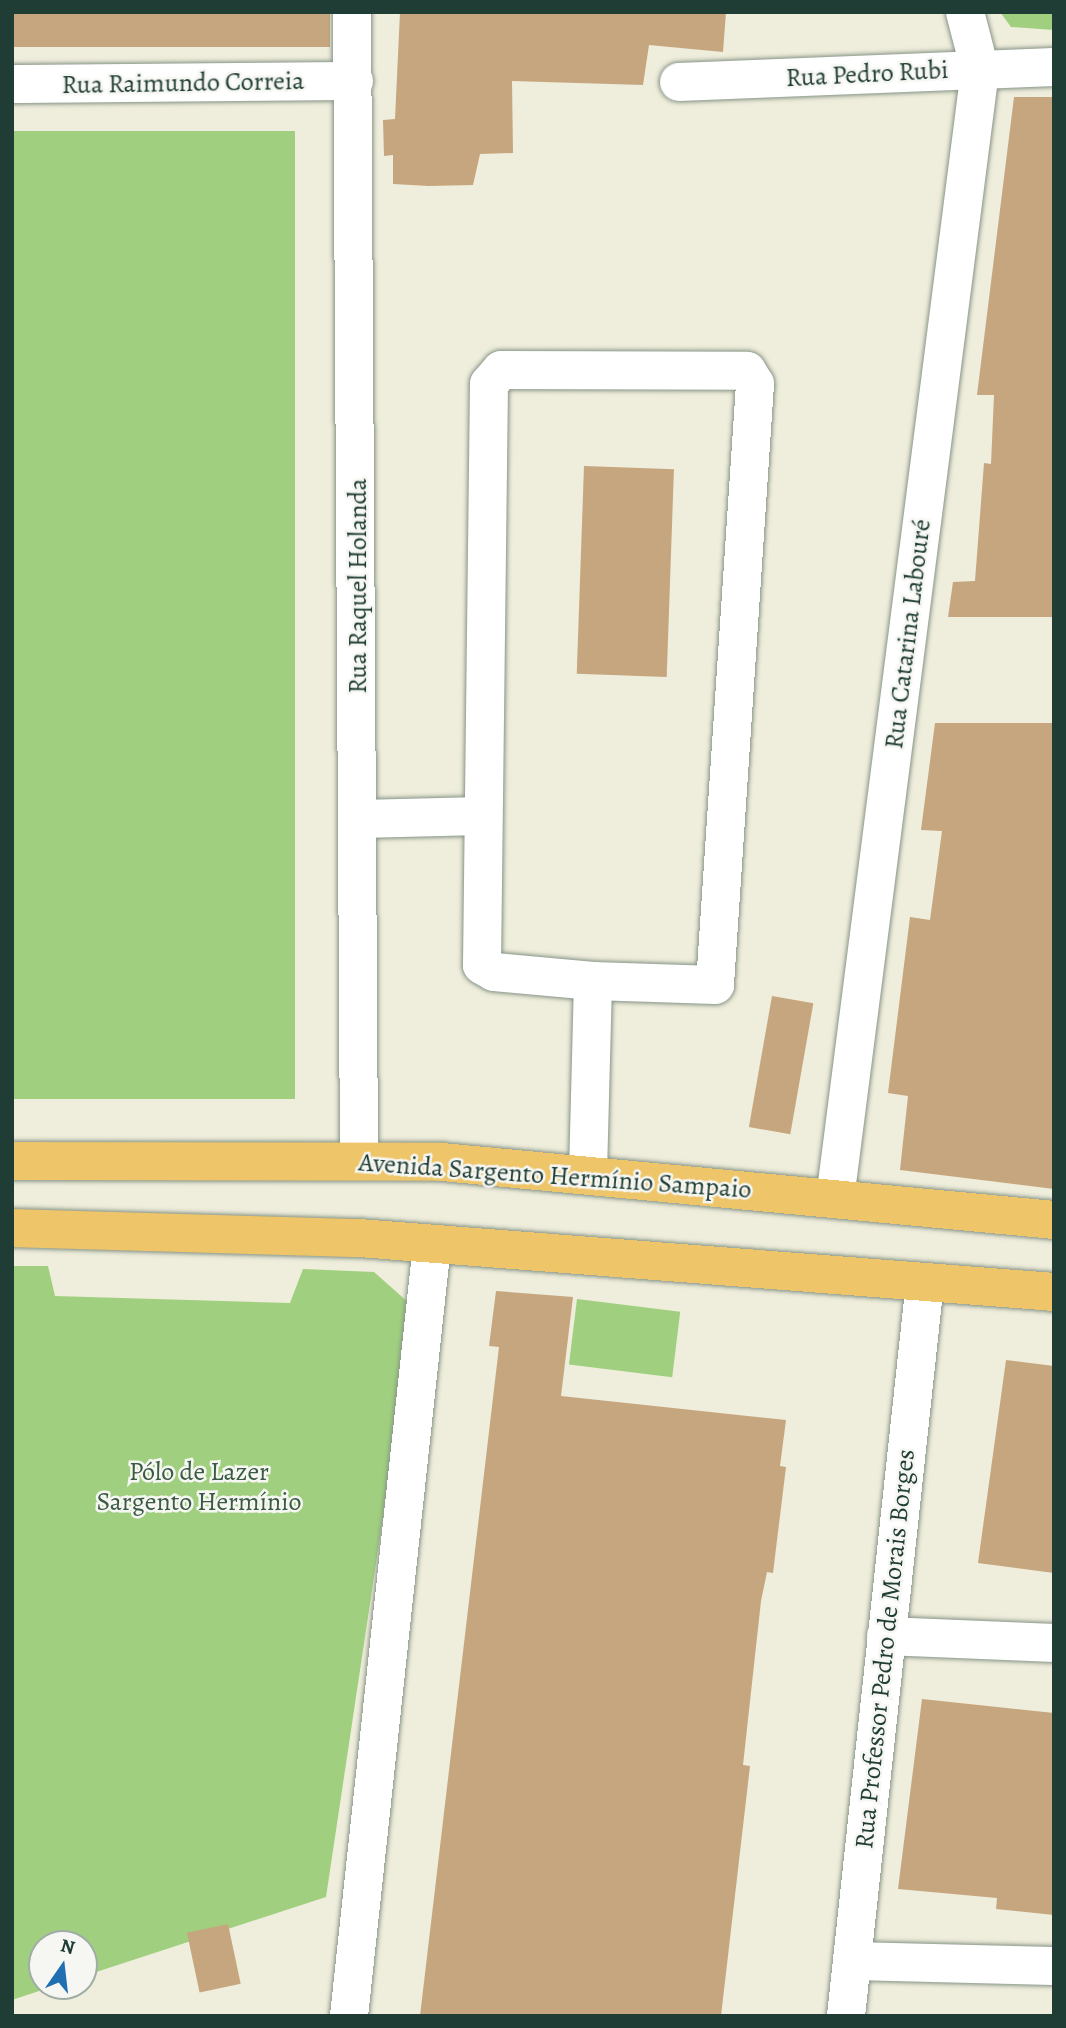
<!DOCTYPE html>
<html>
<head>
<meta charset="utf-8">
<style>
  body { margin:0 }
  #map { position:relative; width:1066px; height:2028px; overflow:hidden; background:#efeddb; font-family:Alegreya,serif }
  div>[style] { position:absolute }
  .green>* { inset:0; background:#a0d07f; transform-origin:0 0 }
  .building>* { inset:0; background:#c6a67e; transform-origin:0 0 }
  .roads { filter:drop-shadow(0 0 2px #879588) drop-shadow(0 0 2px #879588) }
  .minor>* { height:38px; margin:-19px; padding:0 19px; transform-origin:19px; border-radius:19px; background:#fff }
  .major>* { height:38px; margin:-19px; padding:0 19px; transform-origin:19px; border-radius:19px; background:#eec569 }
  span { translate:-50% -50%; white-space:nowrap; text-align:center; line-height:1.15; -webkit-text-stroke:5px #f6f6f2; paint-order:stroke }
  .street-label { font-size:26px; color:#1f3d34 }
  .park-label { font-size:26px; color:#395a43 }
  .frame { position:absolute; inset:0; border:14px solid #1f3d34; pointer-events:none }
  .north { position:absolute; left:28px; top:1930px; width:70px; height:70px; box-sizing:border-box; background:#f6f6f2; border:2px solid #a0aca6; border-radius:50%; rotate:14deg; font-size:19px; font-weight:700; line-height:28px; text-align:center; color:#1f3d34 }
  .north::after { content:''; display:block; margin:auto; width:24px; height:32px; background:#1f6fb2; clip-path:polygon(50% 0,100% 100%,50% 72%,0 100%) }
</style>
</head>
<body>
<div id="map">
  <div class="green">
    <div style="clip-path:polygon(1000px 12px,1054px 12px,1054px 30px,1011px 27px)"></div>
    <div style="left:12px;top:131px;width:283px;height:968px"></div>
    <div style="clip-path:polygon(12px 1266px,48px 1266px,55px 1296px,290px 1303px,303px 1269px,374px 1272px,409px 1303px,413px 1317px,326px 1897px,84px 1976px,84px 1944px,42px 1944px,42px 1986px,54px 1986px,12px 2000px)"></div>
    <div style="left:577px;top:1299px;width:104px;height:66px;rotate:7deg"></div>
  </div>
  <div class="building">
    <div style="left:12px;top:12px;width:318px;height:35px"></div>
    <div style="clip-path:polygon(400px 12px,726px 12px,723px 52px,649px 45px,643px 85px,512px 81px,513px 153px,480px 154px,473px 185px,429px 186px,393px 184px,393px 155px,384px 156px,383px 120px,395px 119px)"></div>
    <div style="clip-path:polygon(1014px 97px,1054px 97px,1054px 617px,948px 617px,953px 582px,975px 581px,984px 463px,991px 464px,994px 395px,977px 395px)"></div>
    <div style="left:584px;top:466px;width:90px;height:208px;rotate:2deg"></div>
    <div style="clip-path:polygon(935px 723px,1054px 723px,1054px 1189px,900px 1170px,908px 1096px,888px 1093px,910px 917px,930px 920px,942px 831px,921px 830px)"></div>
    <div style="left:772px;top:996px;width:42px;height:133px;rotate:10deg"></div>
    <div style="clip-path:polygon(496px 1291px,573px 1297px,561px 1396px,786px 1420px,780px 1466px,786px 1467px,773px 1573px,767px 1572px,761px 1601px,743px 1765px,750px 1766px,721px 2016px,420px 2016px,499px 1347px,489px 1346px)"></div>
    <div style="clip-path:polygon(1006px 1360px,1054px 1366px,1054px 1573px,978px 1563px)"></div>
    <div style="clip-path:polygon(922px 1699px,1054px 1713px,1054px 1915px,996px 1909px,997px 1898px,898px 1889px)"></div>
    <div style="left:228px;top:1924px;width:61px;height:42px;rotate:78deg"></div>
  </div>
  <div class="roads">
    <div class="minor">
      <div style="left:352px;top:12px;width:1148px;rotate:89.65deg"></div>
      <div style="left:679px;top:82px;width:375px;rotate:-2.3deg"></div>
      <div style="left:12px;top:84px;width:342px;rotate:-0.5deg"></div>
      <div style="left:501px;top:370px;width:246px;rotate:0.2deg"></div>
      <div style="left:747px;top:371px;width:15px;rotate:58deg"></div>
      <div style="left:755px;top:384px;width:602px;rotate:93.81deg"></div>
      <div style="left:715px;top:985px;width:122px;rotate:-178.1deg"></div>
      <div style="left:593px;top:981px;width:99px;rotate:-174.8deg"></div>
      <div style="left:494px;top:972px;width:14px;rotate:-150deg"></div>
      <div style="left:482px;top:965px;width:581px;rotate:-89.31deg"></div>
      <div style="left:489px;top:384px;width:18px;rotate:-49deg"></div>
      <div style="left:359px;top:819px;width:123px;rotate:-1.4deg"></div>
      <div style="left:588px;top:1173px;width:192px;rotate:-88.5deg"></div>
      <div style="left:835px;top:1199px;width:1138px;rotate:-82.68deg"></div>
      <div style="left:980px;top:70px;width:60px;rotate:-104.5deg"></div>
      <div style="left:886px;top:1636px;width:168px;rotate:2.4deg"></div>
      <div style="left:852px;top:1961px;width:202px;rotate:1.4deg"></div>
      <div style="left:349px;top:2016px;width:776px;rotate:-83.86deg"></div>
      <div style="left:846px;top:2016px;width:738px;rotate:-83.86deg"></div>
    </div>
    <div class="major">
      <div style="left:12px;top:1161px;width:430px;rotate:0.1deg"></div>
      <div style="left:442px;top:1162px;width:615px;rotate:5.41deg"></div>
      <div style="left:12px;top:1228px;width:347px;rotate:1.7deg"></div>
      <div style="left:359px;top:1238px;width:697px;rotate:4.44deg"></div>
    </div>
  </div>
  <div class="street-label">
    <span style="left:867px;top:74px;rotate:-3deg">Rua Pedro Rubi</span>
    <span style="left:183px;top:83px;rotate:-1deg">Rua Raimundo Correia</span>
    <span style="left:358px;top:586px;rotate:-90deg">Rua Raquel Holanda</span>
    <span style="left:908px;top:634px;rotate:-83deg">Rua Catarina Labouré</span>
    <span style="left:555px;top:1176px;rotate:4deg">Avenida Sargento Hermínio Sampaio</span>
    <span style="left:885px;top:1649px;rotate:-84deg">Rua Professor Pedro de Morais Borges</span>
  </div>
  <div class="park-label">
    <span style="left:199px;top:1487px">Pólo de Lazer<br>Sargento Hermínio</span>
  </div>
  <div class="frame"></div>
  <div class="north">N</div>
</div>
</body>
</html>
